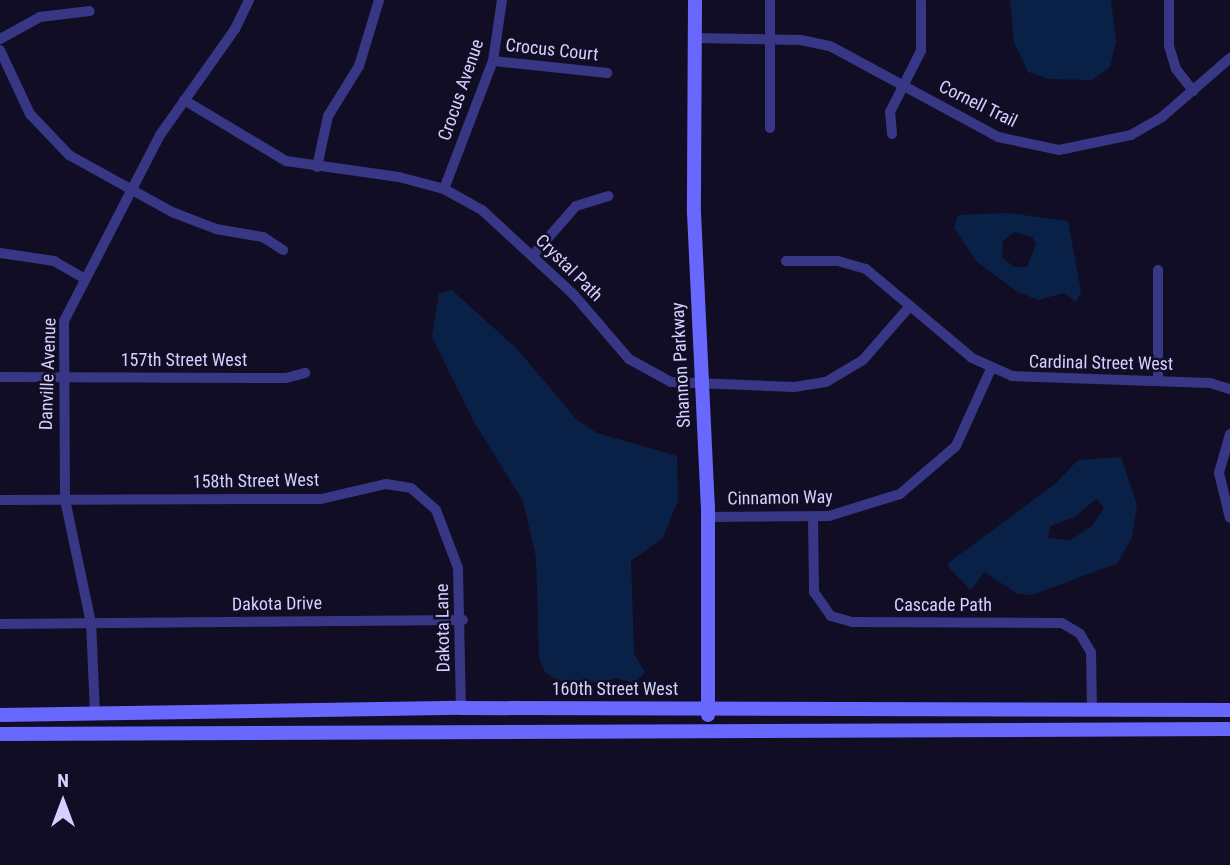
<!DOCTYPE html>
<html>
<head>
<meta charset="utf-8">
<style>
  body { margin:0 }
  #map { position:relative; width:1230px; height:865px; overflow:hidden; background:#110d24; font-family:"Roboto Condensed",sans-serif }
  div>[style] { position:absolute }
  .water>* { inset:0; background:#0a2147 }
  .street>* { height:10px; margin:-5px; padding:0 5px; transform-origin:5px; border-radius:5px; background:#383785 }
  .secondary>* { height:14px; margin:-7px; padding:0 7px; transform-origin:7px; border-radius:7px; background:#6868ff }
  span { translate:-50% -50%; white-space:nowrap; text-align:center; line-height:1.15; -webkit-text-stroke:5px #110d24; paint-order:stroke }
  .street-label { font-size:18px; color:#d5d1ff }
  .north { position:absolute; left:28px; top:767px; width:70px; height:70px; -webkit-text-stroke:5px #110d24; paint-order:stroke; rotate:0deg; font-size:19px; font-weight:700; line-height:28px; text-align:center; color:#d5d1ff }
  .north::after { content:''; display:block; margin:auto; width:24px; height:32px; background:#d5d1ff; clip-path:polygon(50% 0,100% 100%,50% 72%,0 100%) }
</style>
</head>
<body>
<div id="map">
  <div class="water">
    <div style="clip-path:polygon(1010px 0,1111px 0,1116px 41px,1110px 67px,1092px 80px,1049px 79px,1028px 72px,1014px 42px)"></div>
    <div style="clip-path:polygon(evenodd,1008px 213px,1068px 221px,1081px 291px,1076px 302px,1064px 293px,1038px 300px,1018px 292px,977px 262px,954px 228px,958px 215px,1008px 213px,1014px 232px,1032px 237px,1036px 244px,1027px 267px,1014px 267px,1002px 257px,1003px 241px,1014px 232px)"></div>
    <div style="clip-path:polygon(452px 290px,517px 349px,577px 420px,597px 433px,677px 456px,678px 500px,663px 538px,631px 561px,634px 654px,645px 672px,635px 683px,615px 678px,606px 683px,558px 681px,545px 672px,539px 659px,536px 557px,523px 501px,474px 422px,432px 337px,439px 293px)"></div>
    <div style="clip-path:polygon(evenodd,1121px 457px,1137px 505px,1132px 537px,1118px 563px,1032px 595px,1018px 594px,984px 572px,971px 590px,949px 568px,948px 563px,1054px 485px,1078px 460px,1121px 457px,1096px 499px,1104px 508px,1092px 526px,1071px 540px,1048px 538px,1050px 526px,1075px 517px,1096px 499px)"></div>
  </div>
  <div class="street">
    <div style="left:1169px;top:0;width:46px;rotate:90deg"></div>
    <div style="left:1169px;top:46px;width:24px;rotate:73deg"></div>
    <div style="left:1176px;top:69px;width:28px;rotate:52deg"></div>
    <div style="left:695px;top:38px;width:106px;rotate:1.1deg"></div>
    <div style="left:801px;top:40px;width:30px;rotate:12deg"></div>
    <div style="left:830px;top:46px;width:191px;rotate:28.4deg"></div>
    <div style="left:998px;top:137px;width:62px;rotate:12deg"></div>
    <div style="left:1059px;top:150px;width:74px;rotate:-11.8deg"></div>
    <div style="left:1131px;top:135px;width:36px;rotate:-30deg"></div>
    <div style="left:1162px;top:117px;width:90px;rotate:-40.9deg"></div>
    <div style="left:0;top:39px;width:46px;rotate:-28.8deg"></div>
    <div style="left:40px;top:17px;width:50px;rotate:-6.8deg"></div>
    <div style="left:0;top:50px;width:71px;rotate:64.9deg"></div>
    <div style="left:30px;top:114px;width:57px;rotate:46.4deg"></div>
    <div style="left:69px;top:155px;width:118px;rotate:29deg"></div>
    <div style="left:172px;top:212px;width:47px;rotate:21.1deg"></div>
    <div style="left:216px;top:229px;width:48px;rotate:9.7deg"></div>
    <div style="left:263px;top:237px;width:24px;rotate:33deg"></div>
    <div style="left:493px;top:61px;width:115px;rotate:6deg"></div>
    <div style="left:184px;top:100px;width:119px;rotate:30.9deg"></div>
    <div style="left:286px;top:161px;width:114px;rotate:8.1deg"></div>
    <div style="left:399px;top:177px;width:47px;rotate:14.9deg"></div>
    <div style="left:444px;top:189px;width:43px;rotate:28.9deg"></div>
    <div style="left:482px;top:210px;width:125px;rotate:42.7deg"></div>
    <div style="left:574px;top:295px;width:84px;rotate:49.3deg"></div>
    <div style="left:629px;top:359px;width:48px;rotate:28.7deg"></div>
    <div style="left:671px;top:382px;width:123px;rotate:2.3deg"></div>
    <div style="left:794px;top:387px;width:32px;rotate:-9deg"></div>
    <div style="left:826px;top:382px;width:43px;rotate:-30.7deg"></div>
    <div style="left:863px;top:360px;width:72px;rotate:-49deg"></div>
    <div style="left:770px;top:128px;width:128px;rotate:-90deg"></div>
    <div style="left:892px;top:134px;width:22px;rotate:-95deg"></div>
    <div style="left:890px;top:112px;width:68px;rotate:-63.1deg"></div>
    <div style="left:921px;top:51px;width:49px;rotate:-90deg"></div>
    <div style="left:317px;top:167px;width:52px;rotate:-77.8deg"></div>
    <div style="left:328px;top:116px;width:59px;rotate:-58.2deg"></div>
    <div style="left:359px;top:66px;width:69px;rotate:-73.1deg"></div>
    <div style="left:444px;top:189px;width:137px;rotate:-69.1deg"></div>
    <div style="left:493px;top:61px;width:62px;rotate:-81.6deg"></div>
    <div style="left:0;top:253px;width:55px;rotate:8.4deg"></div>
    <div style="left:54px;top:261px;width:32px;rotate:30deg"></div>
    <div style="left:533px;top:255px;width:65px;rotate:-48.7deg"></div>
    <div style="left:576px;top:206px;width:34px;rotate:-17deg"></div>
    <div style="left:786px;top:261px;width:52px"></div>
    <div style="left:838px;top:261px;width:29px;rotate:16deg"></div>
    <div style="left:866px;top:269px;width:138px;rotate:40deg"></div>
    <div style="left:972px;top:358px;width:44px;rotate:24.2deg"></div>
    <div style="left:1012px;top:376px;width:198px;rotate:2deg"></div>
    <div style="left:1210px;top:383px;width:21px;rotate:17deg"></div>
    <div style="left:0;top:377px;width:286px;rotate:0.2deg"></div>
    <div style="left:286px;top:378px;width:20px;rotate:-15deg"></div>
    <div style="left:1158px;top:381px;width:111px;rotate:-90deg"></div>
    <div style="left:1230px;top:434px;width:41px;rotate:105.8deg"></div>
    <div style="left:1219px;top:473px;width:46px;rotate:76.3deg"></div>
    <div style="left:0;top:500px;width:321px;rotate:-0.2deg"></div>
    <div style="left:321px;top:499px;width:67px;rotate:-13deg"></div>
    <div style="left:386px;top:484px;width:25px;rotate:9deg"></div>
    <div style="left:411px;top:488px;width:33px;rotate:41deg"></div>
    <div style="left:436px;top:510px;width:62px;rotate:69.2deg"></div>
    <div style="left:458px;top:568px;width:140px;rotate:88.8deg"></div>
    <div style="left:708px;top:517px;width:121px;rotate:-0.5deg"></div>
    <div style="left:829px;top:516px;width:74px;rotate:-17.2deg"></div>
    <div style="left:900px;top:494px;width:74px;rotate:-40.6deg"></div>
    <div style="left:956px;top:446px;width:85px;rotate:-65.6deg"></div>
    <div style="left:813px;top:517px;width:75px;rotate:89.2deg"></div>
    <div style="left:814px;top:592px;width:29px;rotate:55deg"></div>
    <div style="left:831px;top:616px;width:22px;rotate:16deg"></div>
    <div style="left:852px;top:622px;width:210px;rotate:0.3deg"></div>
    <div style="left:1062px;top:623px;width:21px;rotate:31deg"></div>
    <div style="left:1080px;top:634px;width:21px;rotate:59deg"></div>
    <div style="left:1091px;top:652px;width:56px;rotate:89deg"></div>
    <div style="left:0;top:624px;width:463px;rotate:-0.5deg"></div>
    <div style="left:95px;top:713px;width:90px;rotate:-92.5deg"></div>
    <div style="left:91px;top:623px;width:126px;rotate:-101.9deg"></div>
    <div style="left:65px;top:500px;width:179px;rotate:-90.3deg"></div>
    <div style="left:64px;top:321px;width:209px;rotate:-62.7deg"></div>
    <div style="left:160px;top:135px;width:130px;rotate:-54.7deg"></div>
    <div style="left:235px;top:29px;width:32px;rotate:-64deg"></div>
  </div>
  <div class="secondary">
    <div style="left:695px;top:0;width:213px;rotate:90.3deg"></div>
    <div style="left:694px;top:213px;width:292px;rotate:87.3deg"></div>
    <div style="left:708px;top:505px;width:210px;rotate:90deg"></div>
    <div style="left:0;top:715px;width:461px;rotate:-0.9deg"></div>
    <div style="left:461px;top:708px;width:769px;rotate:0.15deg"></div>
    <div style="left:0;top:734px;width:1230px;rotate:-0.23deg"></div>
  </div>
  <div class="street-label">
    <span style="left:552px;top:50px;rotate:6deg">Crocus Court</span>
    <span style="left:461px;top:90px;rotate:-71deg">Crocus Avenue</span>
    <span style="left:978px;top:104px;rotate:26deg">Cornell Trail</span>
    <span style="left:569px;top:268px;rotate:45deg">Crystal Path</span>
    <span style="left:184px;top:360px">157th Street West</span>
    <span style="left:1101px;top:363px;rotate:1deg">Cardinal Street West</span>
    <span style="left:681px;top:365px;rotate:-93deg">Shannon Parkway</span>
    <span style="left:48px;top:374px;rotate:-88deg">Danville Avenue</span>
    <span style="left:256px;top:481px;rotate:-1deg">158th Street West</span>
    <span style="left:780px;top:498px;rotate:-1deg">Cinnamon Way</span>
    <span style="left:277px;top:604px;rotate:-1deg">Dakota Drive</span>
    <span style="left:943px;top:605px">Cascade Path</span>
    <span style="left:443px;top:628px;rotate:-91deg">Dakota Lane</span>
    <span style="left:615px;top:689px">160th Street West</span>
  </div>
  <div class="north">N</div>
</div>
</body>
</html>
